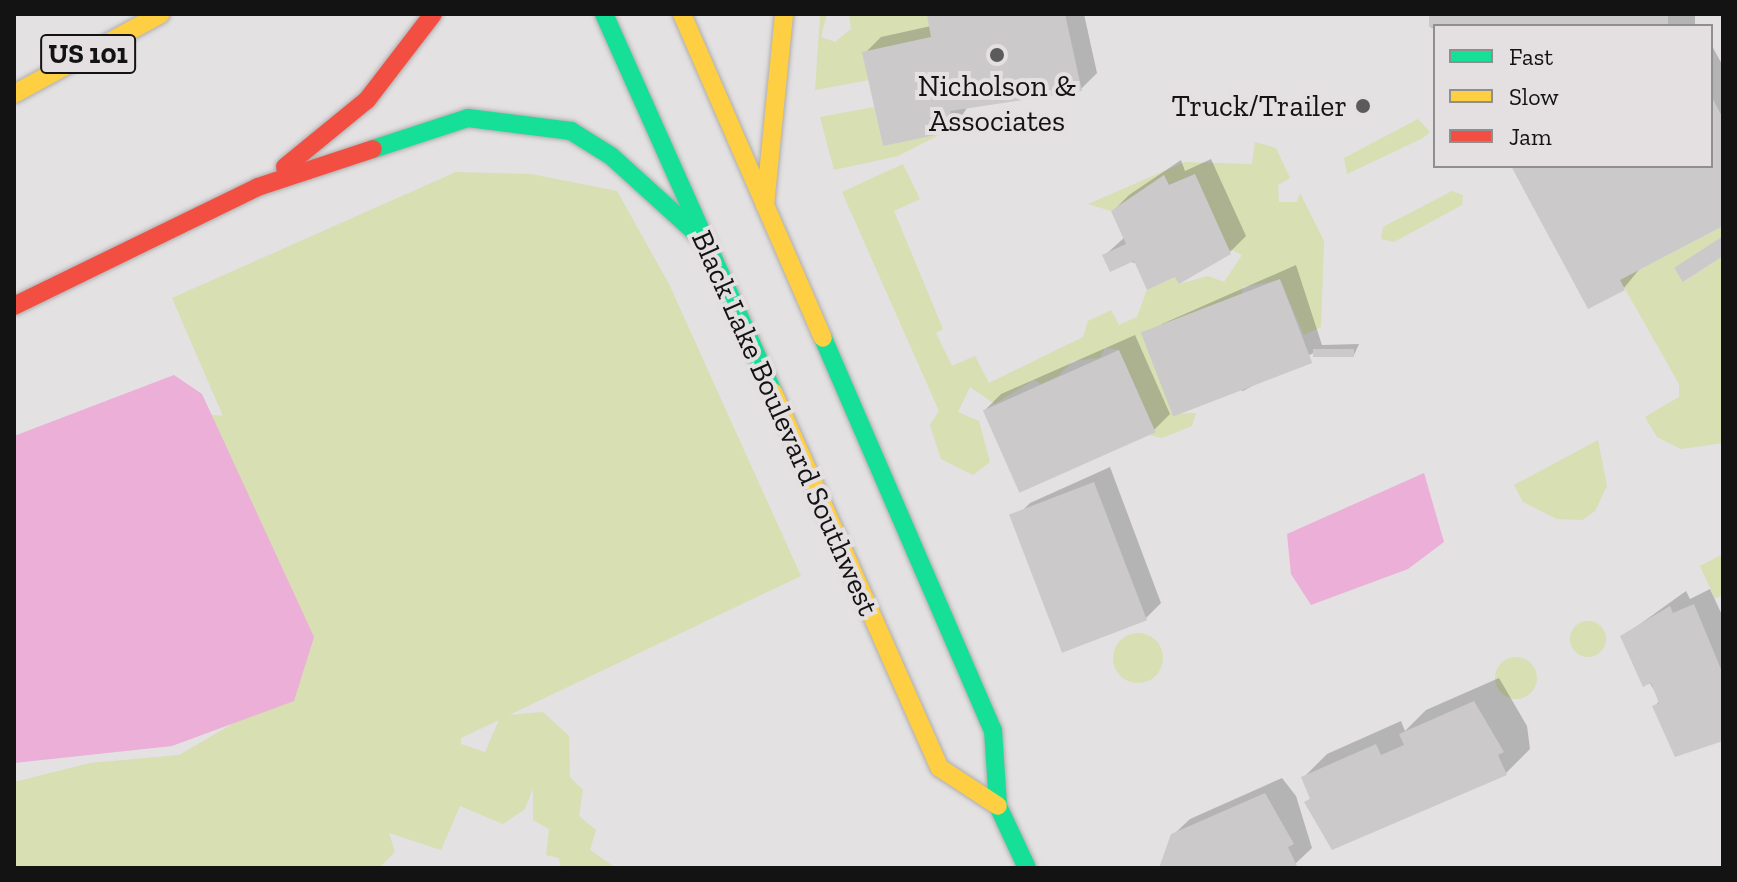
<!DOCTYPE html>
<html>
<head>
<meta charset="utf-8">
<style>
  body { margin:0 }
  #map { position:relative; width:1737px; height:882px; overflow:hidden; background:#e3e1e2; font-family:"Zilla Slab",serif }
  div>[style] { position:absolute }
  .green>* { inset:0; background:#d7dfb3 }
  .round { border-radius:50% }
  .water>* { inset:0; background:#ebafd8 }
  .shadow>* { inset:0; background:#0003; transform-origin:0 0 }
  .building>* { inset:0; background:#cbc9ca; transform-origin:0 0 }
  .roads { filter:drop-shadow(0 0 2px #afadae) drop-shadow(0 0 2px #afadae) }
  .fast>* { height:18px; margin:-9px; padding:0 9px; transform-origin:9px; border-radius:9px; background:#16e098 }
  .slow>* { height:18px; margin:-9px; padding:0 9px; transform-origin:9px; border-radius:9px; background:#ffcf43 }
  .jam>* { height:18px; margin:-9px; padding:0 9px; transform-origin:9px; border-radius:9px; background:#f24e42 }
  .dots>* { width:22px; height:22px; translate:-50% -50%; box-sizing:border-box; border:4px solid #e4e0e2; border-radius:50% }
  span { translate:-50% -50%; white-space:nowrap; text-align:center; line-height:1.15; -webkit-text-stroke:8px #e4e0e2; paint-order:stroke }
  .shield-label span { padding:2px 6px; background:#e4e0e2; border:2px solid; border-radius:6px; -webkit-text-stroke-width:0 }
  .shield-label { font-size:28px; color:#141313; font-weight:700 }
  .poi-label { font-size:30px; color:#141313 }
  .right { translate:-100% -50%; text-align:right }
  .street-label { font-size:30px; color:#141313 }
  .frame { position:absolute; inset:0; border:16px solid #141313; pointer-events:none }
  .legend { position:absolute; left:1433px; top:24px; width:280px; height:144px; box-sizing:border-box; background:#e4e0e2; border:2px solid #918e8f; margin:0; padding:10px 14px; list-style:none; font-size:24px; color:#141313 }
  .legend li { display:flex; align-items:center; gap:16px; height:40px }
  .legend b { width:40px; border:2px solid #918e8f }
</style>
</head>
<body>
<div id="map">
  <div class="green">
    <div style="clip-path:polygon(814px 14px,827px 14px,821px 37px,835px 42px,851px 29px,849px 14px,933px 14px,931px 37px,863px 52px,869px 80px,815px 90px,820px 15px)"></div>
    <div style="clip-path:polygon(874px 107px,883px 146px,943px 133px,898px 156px,834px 170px,820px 117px)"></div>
    <div style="clip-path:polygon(1418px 119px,1430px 132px,1423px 138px,1347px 174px,1344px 158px)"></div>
    <div style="clip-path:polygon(1255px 142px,1276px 148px,1290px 178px,1278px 185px,1279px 202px,1297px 202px,1300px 193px,1324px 241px,1321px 327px,1304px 335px,1280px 280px,1243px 287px,1241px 297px,1144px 339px,1176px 414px,1196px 413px,1192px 426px,1162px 438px,1149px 435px,1155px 432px,1119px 350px,1105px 348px,1100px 358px,1073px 361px,1058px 376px,1041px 384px,1034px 380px,995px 404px,970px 387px,958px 412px,979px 421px,990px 462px,973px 475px,941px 459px,930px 425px,939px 411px,842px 192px,903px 164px,920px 199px,894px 211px,943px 329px,936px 333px,952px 366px,975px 356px,989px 383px,1083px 337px,1088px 321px,1111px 310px,1119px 325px,1137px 317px,1147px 290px,1175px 277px,1179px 284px,1208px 276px,1224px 282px,1242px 255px,1228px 248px,1195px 174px,1169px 185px,1164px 175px,1111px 211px,1088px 204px,1185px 162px,1252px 164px)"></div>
    <div style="clip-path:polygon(evenodd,456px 172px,531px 174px,617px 191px,669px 284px,801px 576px,509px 715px,543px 712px,569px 736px,570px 777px,583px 790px,579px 816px,596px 830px,590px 850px,616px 868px,561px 868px,559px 858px,546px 855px,549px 829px,533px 820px,533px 788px,525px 809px,503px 824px,460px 806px,441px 850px,389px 833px,395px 852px,379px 868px,14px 868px,14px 782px,90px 763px,179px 755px,251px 713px,196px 413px,223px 416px,172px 298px,456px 172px,499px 720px,485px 752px,461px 744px,461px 738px,499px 720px)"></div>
    <div style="clip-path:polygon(1452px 191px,1463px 195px,1462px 205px,1394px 242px,1381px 239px,1383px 227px)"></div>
    <div style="clip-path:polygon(1723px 226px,1723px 236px,1674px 269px,1684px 282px,1723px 256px,1723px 443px,1681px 449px,1657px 437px,1645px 417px,1679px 397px,1679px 384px,1620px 280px)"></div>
    <div style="clip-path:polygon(1598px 440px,1607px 486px,1595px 511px,1582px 520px,1557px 519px,1523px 502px,1514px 485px)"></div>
    <div style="clip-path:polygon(1723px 554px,1723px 594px,1715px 599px,1700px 566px)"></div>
    <div class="round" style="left:1570px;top:621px;width:36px;height:36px"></div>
    <div class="round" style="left:1113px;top:633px;width:50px;height:50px"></div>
    <div class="round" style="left:1495px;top:657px;width:42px;height:42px"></div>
  </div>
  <div class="water">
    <div style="clip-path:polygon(174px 375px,202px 394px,314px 637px,294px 701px,172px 746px,14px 763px,14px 436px)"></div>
    <div style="clip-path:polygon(1424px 473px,1444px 542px,1408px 569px,1311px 605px,1291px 574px,1287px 534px)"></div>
  </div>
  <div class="shadow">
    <div style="clip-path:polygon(931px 14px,1084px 14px,1097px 73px,1081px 89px,968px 106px,954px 129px,865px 53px,881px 37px,931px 26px)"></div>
    <div style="left:1431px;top:14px;width:264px;height:14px"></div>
    <div style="clip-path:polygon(1711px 44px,1723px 66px,1723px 224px,1642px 266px,1624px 288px,1513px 166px,1711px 166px)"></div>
    <div style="clip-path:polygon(1211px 159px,1246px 236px,1230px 252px,1176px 274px,1105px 255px,1125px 237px,1113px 211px,1129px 195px,1181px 160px,1185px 171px)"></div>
    <div style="clip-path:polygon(1296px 265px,1322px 345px,1359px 344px,1354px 355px,1315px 352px,1243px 391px,1146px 340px,1162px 324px)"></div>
    <div style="clip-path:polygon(1135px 335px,1170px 414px,1154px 430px,1082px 462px,985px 410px,1001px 394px)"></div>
    <div style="clip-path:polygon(1110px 467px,1161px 603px,1145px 619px,1014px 519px,1030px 503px)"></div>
    <div style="clip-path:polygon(1710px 589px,1723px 617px,1723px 733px,1654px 707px,1660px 700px,1622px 637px,1686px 591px,1690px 599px)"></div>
    <div style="clip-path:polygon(1499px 678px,1527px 726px,1530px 749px,1505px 774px,1306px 802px,1312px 797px,1303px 778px,1327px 754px,1401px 721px,1405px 731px,1426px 710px)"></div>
    <div style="clip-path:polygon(1282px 778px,1296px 796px,1312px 848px,1295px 864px,1161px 868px,1173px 835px,1190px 819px)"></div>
  </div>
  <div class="building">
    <div style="clip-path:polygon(933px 14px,1065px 14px,1082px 91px,950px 111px,955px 131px,883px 146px,862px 52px,931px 37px,927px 15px)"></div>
    <div style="left:1429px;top:14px;width:239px;height:13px"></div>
    <div style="clip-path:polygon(1711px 96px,1723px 118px,1723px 226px,1620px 280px,1625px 290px,1588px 309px,1511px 166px,1711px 166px)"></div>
    <div style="clip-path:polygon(1195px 174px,1231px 254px,1179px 284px,1175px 277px,1147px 290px,1134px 261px,1110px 272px,1102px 255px,1126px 244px,1111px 211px,1164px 175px,1169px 185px)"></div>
    <div style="clip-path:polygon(1723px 236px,1723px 256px,1683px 282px,1674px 268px)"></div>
    <div style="left:1280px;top:279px;width:90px;height:149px;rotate:69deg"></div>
    <div style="left:1354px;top:349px;width:8px;height:41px;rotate:90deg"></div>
    <div style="left:1119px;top:350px;width:90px;height:149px;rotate:66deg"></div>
    <div style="left:1094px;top:482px;width:148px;height:91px;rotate:69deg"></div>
    <div style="clip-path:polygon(1694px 604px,1723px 674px,1723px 741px,1675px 757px,1652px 706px,1659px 703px,1651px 683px,1643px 687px,1620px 636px,1670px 606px,1673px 613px)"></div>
    <div style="clip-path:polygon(1474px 701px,1504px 752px,1498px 755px,1507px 775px,1332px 850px,1304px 802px,1310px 799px,1301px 777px,1376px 744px,1381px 755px,1404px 745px,1399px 734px)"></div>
    <div style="clip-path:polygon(1265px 793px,1294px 844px,1288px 847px,1297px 866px,1159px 868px,1171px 834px)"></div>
  </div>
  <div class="roads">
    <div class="fast">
      <div style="left:604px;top:14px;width:414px;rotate:65.9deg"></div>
      <div style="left:373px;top:149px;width:100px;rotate:-18.1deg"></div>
      <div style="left:468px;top:118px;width:104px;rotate:7.2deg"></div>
      <div style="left:571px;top:131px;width:47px;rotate:32deg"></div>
      <div style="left:611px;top:156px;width:128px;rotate:42.2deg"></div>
      <div style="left:823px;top:338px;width:427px;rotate:66.6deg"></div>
      <div style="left:993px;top:730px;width:76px;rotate:86.2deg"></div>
      <div style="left:998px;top:806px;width:68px;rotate:64.9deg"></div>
    </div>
    <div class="slow">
      <div style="left:682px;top:14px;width:353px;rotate:66.5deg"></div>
      <div style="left:14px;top:94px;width:167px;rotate:-28.6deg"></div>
      <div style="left:765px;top:205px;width:192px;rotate:-84.3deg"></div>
      <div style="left:773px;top:392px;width:411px;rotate:66.1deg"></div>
      <div style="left:940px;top:768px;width:69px;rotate:33.2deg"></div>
    </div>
    <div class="jam">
      <div style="left:285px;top:167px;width:106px;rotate:-39.3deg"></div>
      <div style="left:367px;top:100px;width:108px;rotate:-52.5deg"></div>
      <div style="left:14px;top:306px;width:271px;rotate:-26deg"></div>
      <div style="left:258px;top:187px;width:121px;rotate:-18.3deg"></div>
    </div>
  </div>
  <div class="dots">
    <div style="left:997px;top:55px;background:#5c5b5b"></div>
    <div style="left:1363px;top:106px;background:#5c5b5b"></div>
  </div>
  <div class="shield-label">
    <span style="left:88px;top:54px">US 101</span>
  </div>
  <div class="poi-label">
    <span style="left:997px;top:103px">Nicholson &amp;<br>Associates</span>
    <span class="right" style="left:1347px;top:106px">Truck/Trailer</span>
  </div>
  <div class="street-label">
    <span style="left:785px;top:423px;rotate:66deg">Black Lake Boulevard Southwest</span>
  </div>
  <div class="frame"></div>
  <ul class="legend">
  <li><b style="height:10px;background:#16e098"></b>Fast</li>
  <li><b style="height:10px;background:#ffcf43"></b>Slow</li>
  <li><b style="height:10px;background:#f24e42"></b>Jam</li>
  </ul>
</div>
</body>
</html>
